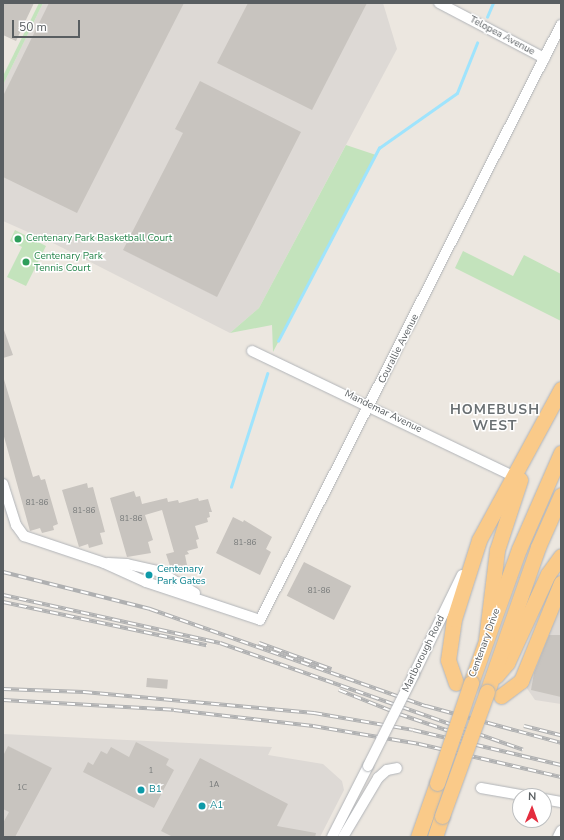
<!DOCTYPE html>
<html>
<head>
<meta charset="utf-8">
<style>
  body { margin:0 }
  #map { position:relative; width:564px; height:840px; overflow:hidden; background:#ece7e0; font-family:"Nunito Sans",sans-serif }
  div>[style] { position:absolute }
  .industrial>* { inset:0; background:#ddd9d5 }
  .green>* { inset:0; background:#c3e3bc }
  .stream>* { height:2.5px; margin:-1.25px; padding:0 1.25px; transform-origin:1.25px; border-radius:1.25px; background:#9fe4fd }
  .building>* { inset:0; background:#c8c4bf; transform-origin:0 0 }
  .roads { filter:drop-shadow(0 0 1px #b1b4b8) drop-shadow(0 0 1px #b1b4b8) }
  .minor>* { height:10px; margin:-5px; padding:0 5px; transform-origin:5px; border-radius:5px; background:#fff }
  .highway>* { height:15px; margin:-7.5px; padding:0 7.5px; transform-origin:7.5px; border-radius:7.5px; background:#faca89 }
  .rail>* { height:4px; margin-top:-2px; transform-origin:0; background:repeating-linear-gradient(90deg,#fff 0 8px,#afb0b1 0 16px); box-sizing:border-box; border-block:1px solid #afb0b1 }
  .bridges { filter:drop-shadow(0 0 1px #b1b4b8) drop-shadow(0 0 1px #b1b4b8) }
  .minor-bridge>* { height:10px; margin:-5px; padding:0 5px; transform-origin:5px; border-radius:5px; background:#fff }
  .highway-bridge>* { height:15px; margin:-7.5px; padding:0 7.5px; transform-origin:7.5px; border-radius:7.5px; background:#faca89 }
  .dots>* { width:11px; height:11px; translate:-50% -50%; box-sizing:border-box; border:2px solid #fff; border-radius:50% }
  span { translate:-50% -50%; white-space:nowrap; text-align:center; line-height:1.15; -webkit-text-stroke:3px #fff; paint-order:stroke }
  .number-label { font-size:8px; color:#757878 }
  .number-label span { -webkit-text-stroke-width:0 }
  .street-label { font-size:10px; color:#595e61 }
  .leisure-label { font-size:10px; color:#27864d }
  .left { translate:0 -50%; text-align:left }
  .culture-label { font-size:10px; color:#0d838f }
  .district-label { font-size:14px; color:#6a7073; font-weight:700; letter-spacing:1px }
  .frame { position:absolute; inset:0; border:4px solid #595e61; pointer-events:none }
  .north { position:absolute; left:512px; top:788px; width:40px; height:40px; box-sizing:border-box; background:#fff; border:1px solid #bdbfc0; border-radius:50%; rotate:1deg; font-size:11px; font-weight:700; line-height:16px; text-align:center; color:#595e61 }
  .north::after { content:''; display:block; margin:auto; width:14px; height:18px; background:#e42d3e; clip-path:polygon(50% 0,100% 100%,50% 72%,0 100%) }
  .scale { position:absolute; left:12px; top:20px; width:68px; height:18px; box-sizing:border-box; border:2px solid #595e61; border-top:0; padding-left:5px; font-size:12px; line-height:14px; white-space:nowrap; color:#595e61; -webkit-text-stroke:3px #fff; paint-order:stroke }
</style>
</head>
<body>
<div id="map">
  <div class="industrial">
    <div style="clip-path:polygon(43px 3px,383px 3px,397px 49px,259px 308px,230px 333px,55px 244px,3px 221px,3px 85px)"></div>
    <div style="clip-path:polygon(558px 608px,561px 611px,561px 704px,535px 700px,526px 687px,526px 680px)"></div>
    <div style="clip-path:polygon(3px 734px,272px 747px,268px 755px,323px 764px,342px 781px,344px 790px,320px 837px,3px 837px)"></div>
  </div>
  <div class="green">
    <div style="clip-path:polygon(39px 3px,43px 3px,3px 85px,3px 76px)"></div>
    <div style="clip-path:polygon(346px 145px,376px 155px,273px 352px,272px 325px,230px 333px,259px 308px)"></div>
    <div style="clip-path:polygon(15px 230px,46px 246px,26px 286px,7px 277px,22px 247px,10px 241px)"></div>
    <div style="clip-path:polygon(463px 251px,513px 276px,524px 255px,561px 274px,561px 321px,455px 268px)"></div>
  </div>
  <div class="stream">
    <div style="left:487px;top:17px;width:15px;rotate:-67deg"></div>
    <div style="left:278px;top:341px;width:218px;rotate:-62.4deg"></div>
    <div style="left:379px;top:148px;width:95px;rotate:-35.2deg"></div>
    <div style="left:457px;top:93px;width:54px;rotate:-68.2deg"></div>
    <div style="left:231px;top:487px;width:119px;rotate:-72.3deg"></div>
  </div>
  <div class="building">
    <div style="clip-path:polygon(3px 3px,34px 3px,16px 41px,3px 35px)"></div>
    <div style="clip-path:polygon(49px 3px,184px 3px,77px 213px,3px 177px,3px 96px)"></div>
    <div style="clip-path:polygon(248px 3px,367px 3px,312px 110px,217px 63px)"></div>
    <div style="clip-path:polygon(200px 81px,301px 132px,217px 297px,123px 250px,183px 133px,175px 129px)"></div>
    <div style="clip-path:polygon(4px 330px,13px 355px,3px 358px,3px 331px)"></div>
    <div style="clip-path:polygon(3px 376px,33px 477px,39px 475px,41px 480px,45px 479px,58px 524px,53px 526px,54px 530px,42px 533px,40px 528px,30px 531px,3px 433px)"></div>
    <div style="clip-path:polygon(87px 483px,88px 488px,93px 487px,105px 532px,100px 533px,103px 544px,89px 548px,88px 544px,79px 547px,62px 490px)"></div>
    <div style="clip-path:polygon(134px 491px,136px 497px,140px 496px,142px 504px,167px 498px,168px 502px,178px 500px,179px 503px,198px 498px,199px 501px,208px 499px,212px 512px,209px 512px,210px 517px,207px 518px,208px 522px,195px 526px,199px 539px,196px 540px,198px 548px,187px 551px,189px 554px,185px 555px,187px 565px,171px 569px,166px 554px,174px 552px,162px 510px,145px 515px,153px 540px,148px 542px,151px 553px,127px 557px,110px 498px)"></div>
    <div style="clip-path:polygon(233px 517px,243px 522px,244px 520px,272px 537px,266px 549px,271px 552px,260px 575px,216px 553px)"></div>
    <div style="left:304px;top:562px;width:53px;height:38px;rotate:27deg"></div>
    <div style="clip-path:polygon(549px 635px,561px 635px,561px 697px,531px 690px,534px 673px)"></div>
    <div style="left:147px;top:678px;width:21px;height:9px;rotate:5deg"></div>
    <div style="clip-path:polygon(136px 742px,169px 759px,166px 765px,174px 770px,154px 808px,83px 772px,88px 762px,93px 765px,101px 751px,107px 754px,111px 747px,129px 757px)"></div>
    <div style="clip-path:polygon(8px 746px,52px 768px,15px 837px,3px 837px,3px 823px,9px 812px,3px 809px,3px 756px)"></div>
    <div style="clip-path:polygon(200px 758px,288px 804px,277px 826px,316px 833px,315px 837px,173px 837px,161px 831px)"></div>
  </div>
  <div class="roads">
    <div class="minor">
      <div style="left:439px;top:3px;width:119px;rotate:27.6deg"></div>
      <div style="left:252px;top:351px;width:289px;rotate:25.6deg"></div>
      <div style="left:3px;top:484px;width:43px;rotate:72.4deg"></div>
      <div style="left:16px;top:525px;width:14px;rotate:54deg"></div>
      <div style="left:24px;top:536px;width:84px;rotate:18.6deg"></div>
      <div style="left:104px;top:563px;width:46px;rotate:24.3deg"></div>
      <div style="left:146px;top:582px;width:120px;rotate:18.4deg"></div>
      <div style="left:260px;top:620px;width:667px;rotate:-63.17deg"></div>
      <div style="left:108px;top:563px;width:19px;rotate:3deg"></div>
      <div style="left:127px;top:564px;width:32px;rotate:13deg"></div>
      <div style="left:158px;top:571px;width:43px;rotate:30.7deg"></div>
      <div style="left:414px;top:674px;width:110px;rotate:-64.1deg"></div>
      <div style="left:481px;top:788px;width:47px;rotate:9.9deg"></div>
      <div style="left:544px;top:799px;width:17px;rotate:10deg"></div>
      <div style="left:332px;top:837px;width:80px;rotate:-63.1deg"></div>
      <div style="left:343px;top:837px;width:69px;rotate:-59.3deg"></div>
      <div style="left:378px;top:778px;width:12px;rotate:-42deg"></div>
      <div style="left:387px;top:770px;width:10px;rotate:-11deg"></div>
      <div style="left:558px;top:837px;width:7px;rotate:-63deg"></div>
    </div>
    <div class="highway">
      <div style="left:486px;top:640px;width:91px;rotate:-83deg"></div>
      <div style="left:497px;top:550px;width:74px;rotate:-71.8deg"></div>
      <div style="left:496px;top:676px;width:17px;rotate:-50deg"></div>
      <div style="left:507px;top:663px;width:98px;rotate:-65.3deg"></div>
      <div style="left:548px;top:574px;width:22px;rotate:-54deg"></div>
      <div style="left:456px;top:683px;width:24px;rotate:-109deg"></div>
      <div style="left:448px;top:660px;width:41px;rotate:-81.7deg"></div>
      <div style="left:454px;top:619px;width:83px;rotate:-72.4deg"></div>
      <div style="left:479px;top:540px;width:172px;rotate:-61.5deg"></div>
      <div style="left:471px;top:683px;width:142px;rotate:-70.3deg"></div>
      <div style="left:519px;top:549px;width:105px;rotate:-66.4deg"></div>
      <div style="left:487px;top:692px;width:154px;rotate:-70.6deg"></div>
      <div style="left:538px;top:547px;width:57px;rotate:-66.1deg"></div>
      <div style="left:501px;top:696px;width:25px;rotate:-37deg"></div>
      <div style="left:521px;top:681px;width:106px;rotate:-67.8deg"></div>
      <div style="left:418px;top:837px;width:57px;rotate:-70.6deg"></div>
      <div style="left:435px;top:837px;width:22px;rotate:-72deg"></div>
    </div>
  </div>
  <div class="rail">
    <div style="left:3px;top:572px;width:152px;rotate:14.1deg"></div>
    <div style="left:150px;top:609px;width:293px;rotate:19.4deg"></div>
    <div style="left:426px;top:706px;width:140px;rotate:15.3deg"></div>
    <div style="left:3px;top:595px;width:222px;rotate:12.5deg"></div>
    <div style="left:220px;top:643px;width:321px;rotate:19.4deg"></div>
    <div style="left:3px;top:602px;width:208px;rotate:12deg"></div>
    <div style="left:259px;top:643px;width:77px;rotate:19.9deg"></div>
    <div style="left:3px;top:689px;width:81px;rotate:2.1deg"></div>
    <div style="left:84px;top:692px;width:231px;rotate:5.2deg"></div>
    <div style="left:314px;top:713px;width:100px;rotate:9.7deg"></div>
    <div style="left:413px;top:730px;width:152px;rotate:13.3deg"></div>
    <div style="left:339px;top:690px;width:65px;rotate:21.8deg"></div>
    <div style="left:399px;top:714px;width:75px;rotate:18.7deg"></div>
    <div style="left:3px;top:700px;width:171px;rotate:3.3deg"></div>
    <div style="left:174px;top:710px;width:140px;rotate:6.6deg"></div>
    <div style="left:313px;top:726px;width:108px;rotate:9.6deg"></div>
    <div style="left:419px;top:744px;width:146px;rotate:13.1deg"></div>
    <div style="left:524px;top:726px;width:38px;rotate:14deg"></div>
  </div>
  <div class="bridges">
    <div class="minor-bridge">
      <div style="left:368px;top:766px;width:103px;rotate:-63.4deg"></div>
    </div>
    <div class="highway-bridge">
      <div style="left:437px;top:783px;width:106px;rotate:-71.2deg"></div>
      <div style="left:442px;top:816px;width:132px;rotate:-70.1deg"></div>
    </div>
  </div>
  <div class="dots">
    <div style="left:18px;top:239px;background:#2e9e5b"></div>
    <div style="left:26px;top:262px;background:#2e9e5b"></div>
    <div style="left:149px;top:575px;background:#0f9aa8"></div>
    <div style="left:141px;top:790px;background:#0f9aa8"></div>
    <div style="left:202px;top:806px;background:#0f9aa8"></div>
  </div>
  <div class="number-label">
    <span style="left:37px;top:503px">81-86</span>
    <span style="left:84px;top:511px">81-86</span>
    <span style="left:131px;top:519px">81-86</span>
    <span style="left:245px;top:543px">81-86</span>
    <span style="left:319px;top:591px">81-86</span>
    <span style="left:151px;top:771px">1</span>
    <span style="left:214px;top:785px">1A</span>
    <span style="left:22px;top:788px">1C</span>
  </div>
  <div class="street-label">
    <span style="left:502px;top:36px;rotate:28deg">Telopea Avenue</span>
    <span style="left:399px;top:349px;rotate:-63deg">Courallie Avenue</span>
    <span style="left:383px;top:412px;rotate:26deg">Mandemar Avenue</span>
    <span style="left:485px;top:643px;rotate:-70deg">Centenary Drive</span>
    <span style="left:424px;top:654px;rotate:-64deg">Marlborough Road</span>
  </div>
  <div class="leisure-label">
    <span class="left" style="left:26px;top:239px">Centenary Park Basketball Court</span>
    <span class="left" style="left:34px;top:262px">Centenary Park<br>Tennis Court</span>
  </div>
  <div class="culture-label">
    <span class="left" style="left:157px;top:575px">Centenary<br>Park Gates</span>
    <span class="left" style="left:149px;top:790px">B1</span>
    <span class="left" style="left:210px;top:806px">A1</span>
  </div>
  <div class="district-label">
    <span style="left:495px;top:418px">HOMEBUSH<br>WEST</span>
  </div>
  <div class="frame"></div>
  <div class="north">N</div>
  <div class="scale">50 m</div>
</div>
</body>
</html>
